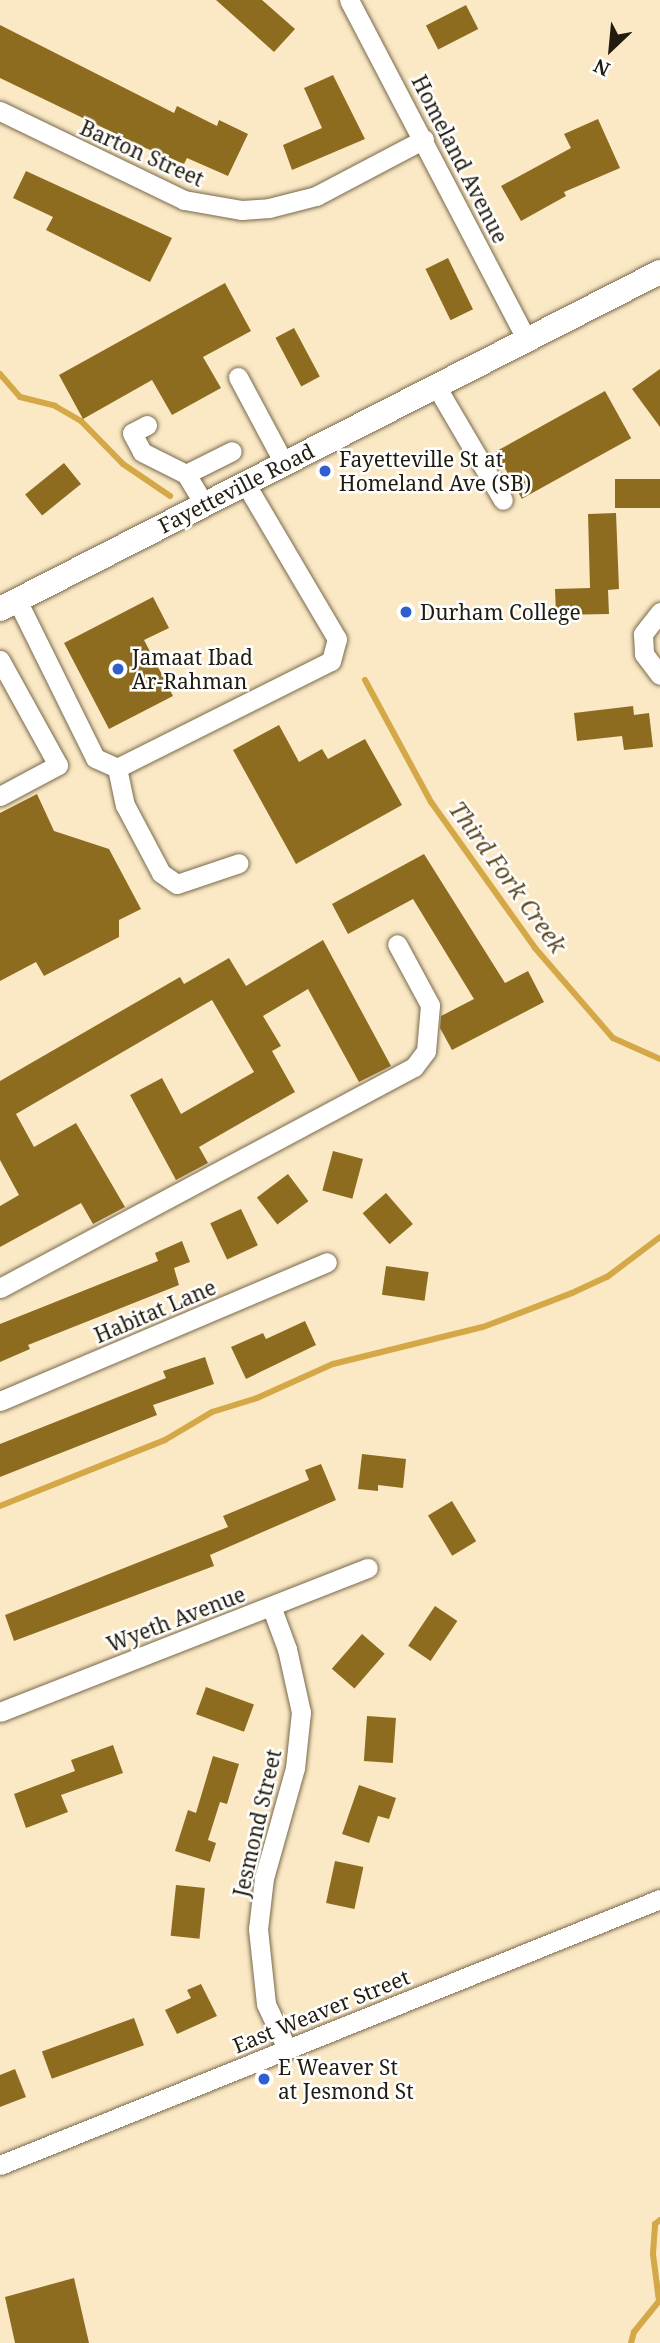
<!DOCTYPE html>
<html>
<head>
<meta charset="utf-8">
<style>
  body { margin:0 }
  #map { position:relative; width:660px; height:2343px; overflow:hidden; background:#fbe9c6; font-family:"Noto Serif",serif }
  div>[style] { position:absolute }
  .stream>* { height:6px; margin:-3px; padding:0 3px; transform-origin:3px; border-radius:3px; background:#d4a747 }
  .building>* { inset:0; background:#8d6c20; transform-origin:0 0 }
  .roads { filter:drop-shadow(0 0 2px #79694a) drop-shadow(0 0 2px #79694a) }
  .minor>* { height:19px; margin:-9.5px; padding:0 9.5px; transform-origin:9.5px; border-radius:9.5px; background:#fff }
  .major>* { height:24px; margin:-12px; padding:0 12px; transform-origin:12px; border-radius:12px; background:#fff }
  .dots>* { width:19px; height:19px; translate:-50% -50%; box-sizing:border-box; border:4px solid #fff; border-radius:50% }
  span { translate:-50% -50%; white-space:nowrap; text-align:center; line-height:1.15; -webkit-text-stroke:5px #fff; paint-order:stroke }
  .street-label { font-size:21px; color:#221c0f }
  .poi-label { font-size:21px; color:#221c0f }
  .left { translate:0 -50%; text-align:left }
  .water-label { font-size:23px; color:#5c4922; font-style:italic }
  .north { position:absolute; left:576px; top:14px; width:70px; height:70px; -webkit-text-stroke:5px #fff; paint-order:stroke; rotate:206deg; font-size:19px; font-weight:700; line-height:28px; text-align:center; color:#221c0f }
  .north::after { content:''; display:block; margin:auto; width:24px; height:32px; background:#221c0f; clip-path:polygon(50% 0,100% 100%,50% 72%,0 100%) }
</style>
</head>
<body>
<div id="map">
  <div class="stream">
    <div style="left:0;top:374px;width:30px;rotate:49deg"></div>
    <div style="left:20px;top:397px;width:36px;rotate:14deg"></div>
    <div style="left:55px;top:406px;width:30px;rotate:30deg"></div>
    <div style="left:81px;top:421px;width:60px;rotate:45.7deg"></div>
    <div style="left:123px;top:464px;width:57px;rotate:34.2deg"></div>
    <div style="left:365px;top:680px;width:139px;rotate:61.6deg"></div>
    <div style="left:431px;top:802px;width:179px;rotate:54.5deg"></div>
    <div style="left:535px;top:948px;width:119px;rotate:49.1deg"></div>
    <div style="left:613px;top:1038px;width:51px;rotate:24.1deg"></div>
    <div style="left:0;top:1506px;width:178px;rotate:-21.8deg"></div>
    <div style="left:165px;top:1440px;width:55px;rotate:-30.8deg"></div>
    <div style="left:212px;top:1412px;width:47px;rotate:-17.3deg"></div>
    <div style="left:257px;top:1398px;width:83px;rotate:-24.1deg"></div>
    <div style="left:333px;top:1364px;width:154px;rotate:-13.9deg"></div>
    <div style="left:483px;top:1327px;width:95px;rotate:-20.9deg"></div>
    <div style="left:572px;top:1293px;width:38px;rotate:-25deg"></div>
    <div style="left:607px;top:1277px;width:66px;rotate:-37deg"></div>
    <div style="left:631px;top:2343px;width:11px;rotate:-75deg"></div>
    <div style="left:634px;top:2332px;width:40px;rotate:-51deg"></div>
    <div style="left:659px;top:2301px;width:47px;rotate:-97.3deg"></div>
    <div style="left:653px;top:2254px;width:30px;rotate:-86deg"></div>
    <div style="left:655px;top:2224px;width:6px;rotate:-39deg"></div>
  </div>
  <div class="building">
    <div style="clip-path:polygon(216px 0,262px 0,295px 29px,274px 52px)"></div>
    <div style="left:466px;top:5px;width:27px;height:45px;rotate:63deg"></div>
    <div style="clip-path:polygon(0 25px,174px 113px,177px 106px,217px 126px,219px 120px,248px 134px,228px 176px,187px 158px,184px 164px,143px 147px,0 78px)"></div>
    <div style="clip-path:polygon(333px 75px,365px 139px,292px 170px,283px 145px,322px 128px,304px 88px)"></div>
    <div style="clip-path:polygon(598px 119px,620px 168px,564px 192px,566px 196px,521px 221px,501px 186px,571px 148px,564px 134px)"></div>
    <div style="clip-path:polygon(26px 171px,172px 238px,150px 282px,46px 230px,53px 217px,13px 198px)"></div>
    <div style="left:448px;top:258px;width:57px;height:25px;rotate:64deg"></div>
    <div style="clip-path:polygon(225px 283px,251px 331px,203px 357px,221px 388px,172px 415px,152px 380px,83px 419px,59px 375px)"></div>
    <div style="left:294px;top:328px;width:55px;height:21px;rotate:62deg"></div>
    <div style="clip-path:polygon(660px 369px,660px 427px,632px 389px)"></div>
    <div style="left:605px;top:391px;width:54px;height:125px;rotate:61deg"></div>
    <div style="left:64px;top:463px;width:27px;height:50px;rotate:51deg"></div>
    <div style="left:660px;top:479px;width:29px;height:45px;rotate:90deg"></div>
    <div style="clip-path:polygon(616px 513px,619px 589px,608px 590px,609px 614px,556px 615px,555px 589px,590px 588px,588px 514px)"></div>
    <div style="clip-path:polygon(153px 597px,169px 628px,144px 640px,173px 696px,109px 729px,64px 643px)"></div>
    <div style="clip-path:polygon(633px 706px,634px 715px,649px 713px,653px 747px,624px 750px,622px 736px,577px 741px,574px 713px)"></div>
    <div style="clip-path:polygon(279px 725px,299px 762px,322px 749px,328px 759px,365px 739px,402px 805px,296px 864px,233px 750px)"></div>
    <div style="clip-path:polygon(37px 794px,54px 831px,109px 849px,141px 909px,119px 920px,119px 937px,44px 976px,36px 962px,0 981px,0 813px)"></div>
    <div style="clip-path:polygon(424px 854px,505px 983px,528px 971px,544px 1002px,452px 1050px,440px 1028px,441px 1016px,474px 999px,413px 899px,348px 934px,332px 904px)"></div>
    <div style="clip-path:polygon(323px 940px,391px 1066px,359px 1082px,308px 989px,263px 1016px,281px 1046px,272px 1051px,295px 1092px,199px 1147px,208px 1163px,176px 1180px,130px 1095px,162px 1078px,181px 1114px,254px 1072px,212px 1000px,16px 1114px,34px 1147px,76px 1123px,125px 1207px,93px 1224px,81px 1203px,0 1247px,0 1206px,19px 1195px,0 1160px,0 1081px,180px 977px,184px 984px,229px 958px,246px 986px)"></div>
    <div style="left:333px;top:1151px;width:31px;height:41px;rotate:15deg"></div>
    <div style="left:288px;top:1174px;width:34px;height:39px;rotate:53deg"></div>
    <div style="left:386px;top:1193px;width:41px;height:31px;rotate:49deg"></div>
    <div style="left:241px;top:1209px;width:40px;height:34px;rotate:65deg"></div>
    <div style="clip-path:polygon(182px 1241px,190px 1262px,174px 1268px,179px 1285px,28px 1345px,30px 1349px,0 1362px,0 1324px,158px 1261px,155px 1253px)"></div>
    <div style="left:386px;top:1266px;width:43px;height:29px;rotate:8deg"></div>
    <div style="clip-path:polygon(305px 1321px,316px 1345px,246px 1379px,231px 1347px,263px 1333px,266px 1339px)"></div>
    <div style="clip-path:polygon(205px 1357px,214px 1384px,153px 1405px,157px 1415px,0 1477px,0 1444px,166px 1378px,163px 1371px)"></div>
    <div style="clip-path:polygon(362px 1454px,406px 1459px,403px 1488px,378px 1485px,378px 1491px,358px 1489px)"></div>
    <div style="clip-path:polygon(321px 1464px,336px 1500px,210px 1555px,214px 1566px,14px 1641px,5px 1615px,228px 1527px,223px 1516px,309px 1480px,305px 1470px)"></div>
    <div style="left:452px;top:1501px;width:47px;height:28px;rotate:59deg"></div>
    <div style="left:435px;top:1606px;width:27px;height:48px;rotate:34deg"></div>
    <div style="left:362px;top:1634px;width:30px;height:46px;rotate:41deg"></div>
    <div style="left:206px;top:1687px;width:51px;height:29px;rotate:20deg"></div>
    <div style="left:367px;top:1716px;width:29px;height:45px;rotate:4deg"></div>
    <div style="clip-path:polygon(113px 1745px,123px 1773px,61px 1795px,68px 1812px,26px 1828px,14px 1794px,75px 1771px,71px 1760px)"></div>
    <div style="clip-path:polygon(213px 1756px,239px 1764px,227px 1804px,220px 1802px,208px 1840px,216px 1843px,210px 1862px,175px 1851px,188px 1810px,196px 1813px)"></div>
    <div style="clip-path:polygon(359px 1785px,396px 1798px,389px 1819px,378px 1816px,369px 1843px,342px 1834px)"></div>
    <div style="left:335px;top:1861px;width:29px;height:43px;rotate:12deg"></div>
    <div style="left:176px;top:1885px;width:29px;height:51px;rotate:6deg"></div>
    <div style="clip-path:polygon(201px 1984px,217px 2016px,177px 2034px,165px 2010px,191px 1998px,187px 1990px)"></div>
    <div style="left:134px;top:2018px;width:29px;height:98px;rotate:70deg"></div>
    <div style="clip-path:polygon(15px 2069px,26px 2097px,0 2107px,0 2075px)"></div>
    <div style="clip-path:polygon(74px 2278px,89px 2343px,15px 2343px,5px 2297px)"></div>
  </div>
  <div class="roads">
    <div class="minor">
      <div style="left:349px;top:0;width:384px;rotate:62.4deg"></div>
      <div style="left:0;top:111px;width:204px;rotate:25.8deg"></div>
      <div style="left:184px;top:200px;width:59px;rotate:9.8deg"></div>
      <div style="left:242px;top:210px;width:27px;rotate:-4deg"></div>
      <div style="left:269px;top:208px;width:49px;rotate:-14.3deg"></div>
      <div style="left:316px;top:196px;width:122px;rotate:-27.8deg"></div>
      <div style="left:238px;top:377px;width:98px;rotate:61.9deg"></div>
      <div style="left:436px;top:386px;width:132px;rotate:59.6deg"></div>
      <div style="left:147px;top:425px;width:17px;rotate:152deg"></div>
      <div style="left:132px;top:433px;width:21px;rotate:62deg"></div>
      <div style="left:142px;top:452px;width:49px;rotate:26.6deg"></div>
      <div style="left:186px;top:474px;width:35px;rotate:59deg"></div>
      <div style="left:186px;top:474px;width:51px;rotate:-26.6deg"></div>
      <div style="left:17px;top:600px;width:176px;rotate:63.7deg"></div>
      <div style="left:95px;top:758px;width:24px;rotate:24deg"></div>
      <div style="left:117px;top:768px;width:239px;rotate:-26.6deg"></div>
      <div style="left:331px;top:661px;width:23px;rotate:-75deg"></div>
      <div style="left:337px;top:639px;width:181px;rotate:-120.5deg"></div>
      <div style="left:660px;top:612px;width:28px;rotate:128deg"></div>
      <div style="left:643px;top:634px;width:20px;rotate:87deg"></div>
      <div style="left:644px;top:654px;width:26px;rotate:53deg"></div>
      <div style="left:0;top:660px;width:120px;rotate:61.1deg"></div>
      <div style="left:58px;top:765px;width:66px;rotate:151.9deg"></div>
      <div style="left:117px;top:768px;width:38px;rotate:78deg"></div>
      <div style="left:125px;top:805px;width:77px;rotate:62.1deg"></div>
      <div style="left:161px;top:873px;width:19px;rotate:35deg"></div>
      <div style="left:177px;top:884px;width:65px;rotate:-18.7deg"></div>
      <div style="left:0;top:1288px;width:469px;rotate:-28.1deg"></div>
      <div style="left:414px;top:1067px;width:20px;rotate:-53deg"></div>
      <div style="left:426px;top:1051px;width:46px;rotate:-85deg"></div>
      <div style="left:430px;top:1005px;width:69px;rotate:-118.4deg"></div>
      <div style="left:0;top:1401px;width:355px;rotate:-23deg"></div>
      <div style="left:271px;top:1606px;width:46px;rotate:69.6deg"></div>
      <div style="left:287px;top:1649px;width:65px;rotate:77.5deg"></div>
      <div style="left:301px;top:1712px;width:56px;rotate:96.1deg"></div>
      <div style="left:295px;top:1768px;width:114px;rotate:105.7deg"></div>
      <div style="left:264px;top:1878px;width:51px;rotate:96.7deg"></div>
      <div style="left:258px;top:1929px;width:75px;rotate:83.9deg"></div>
      <div style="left:266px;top:2004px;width:50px;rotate:65deg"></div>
      <div style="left:0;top:1712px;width:395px;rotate:-21.4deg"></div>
      <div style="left:0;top:2165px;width:712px;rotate:-21.95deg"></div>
    </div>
    <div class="major">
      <div style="left:0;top:609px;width:741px;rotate:-27.05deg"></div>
    </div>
  </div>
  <div class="dots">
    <div style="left:325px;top:471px;background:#2f5ecd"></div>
    <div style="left:406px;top:612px;background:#2f5ecd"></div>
    <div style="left:118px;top:669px;background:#2f5ecd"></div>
    <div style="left:264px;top:2079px;background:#2f5ecd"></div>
  </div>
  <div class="street-label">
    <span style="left:142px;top:153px;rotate:24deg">Barton Street</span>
    <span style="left:460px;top:159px;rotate:63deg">Homeland Avenue</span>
    <span style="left:236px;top:488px;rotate:-27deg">Fayetteville Road</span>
    <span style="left:155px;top:1311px;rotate:-23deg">Habitat Lane</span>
    <span style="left:176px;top:1619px;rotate:-21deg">Wyeth Avenue</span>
    <span style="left:257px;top:1823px;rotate:-77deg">Jesmond Street</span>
    <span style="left:321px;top:2011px;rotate:-22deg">East Weaver Street</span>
  </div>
  <div class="poi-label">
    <span class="left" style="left:339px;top:471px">Fayetteville St at<br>Homeland Ave (SB)</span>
    <span class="left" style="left:420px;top:612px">Durham College</span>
    <span class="left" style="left:132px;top:669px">Jamaat Ibad<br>Ar-Rahman</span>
    <span class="left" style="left:278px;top:2079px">E Weaver St<br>at Jesmond St</span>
  </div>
  <div class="water-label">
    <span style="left:508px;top:877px;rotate:54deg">Third Fork Creek</span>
  </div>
  <div class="north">N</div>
</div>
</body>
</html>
